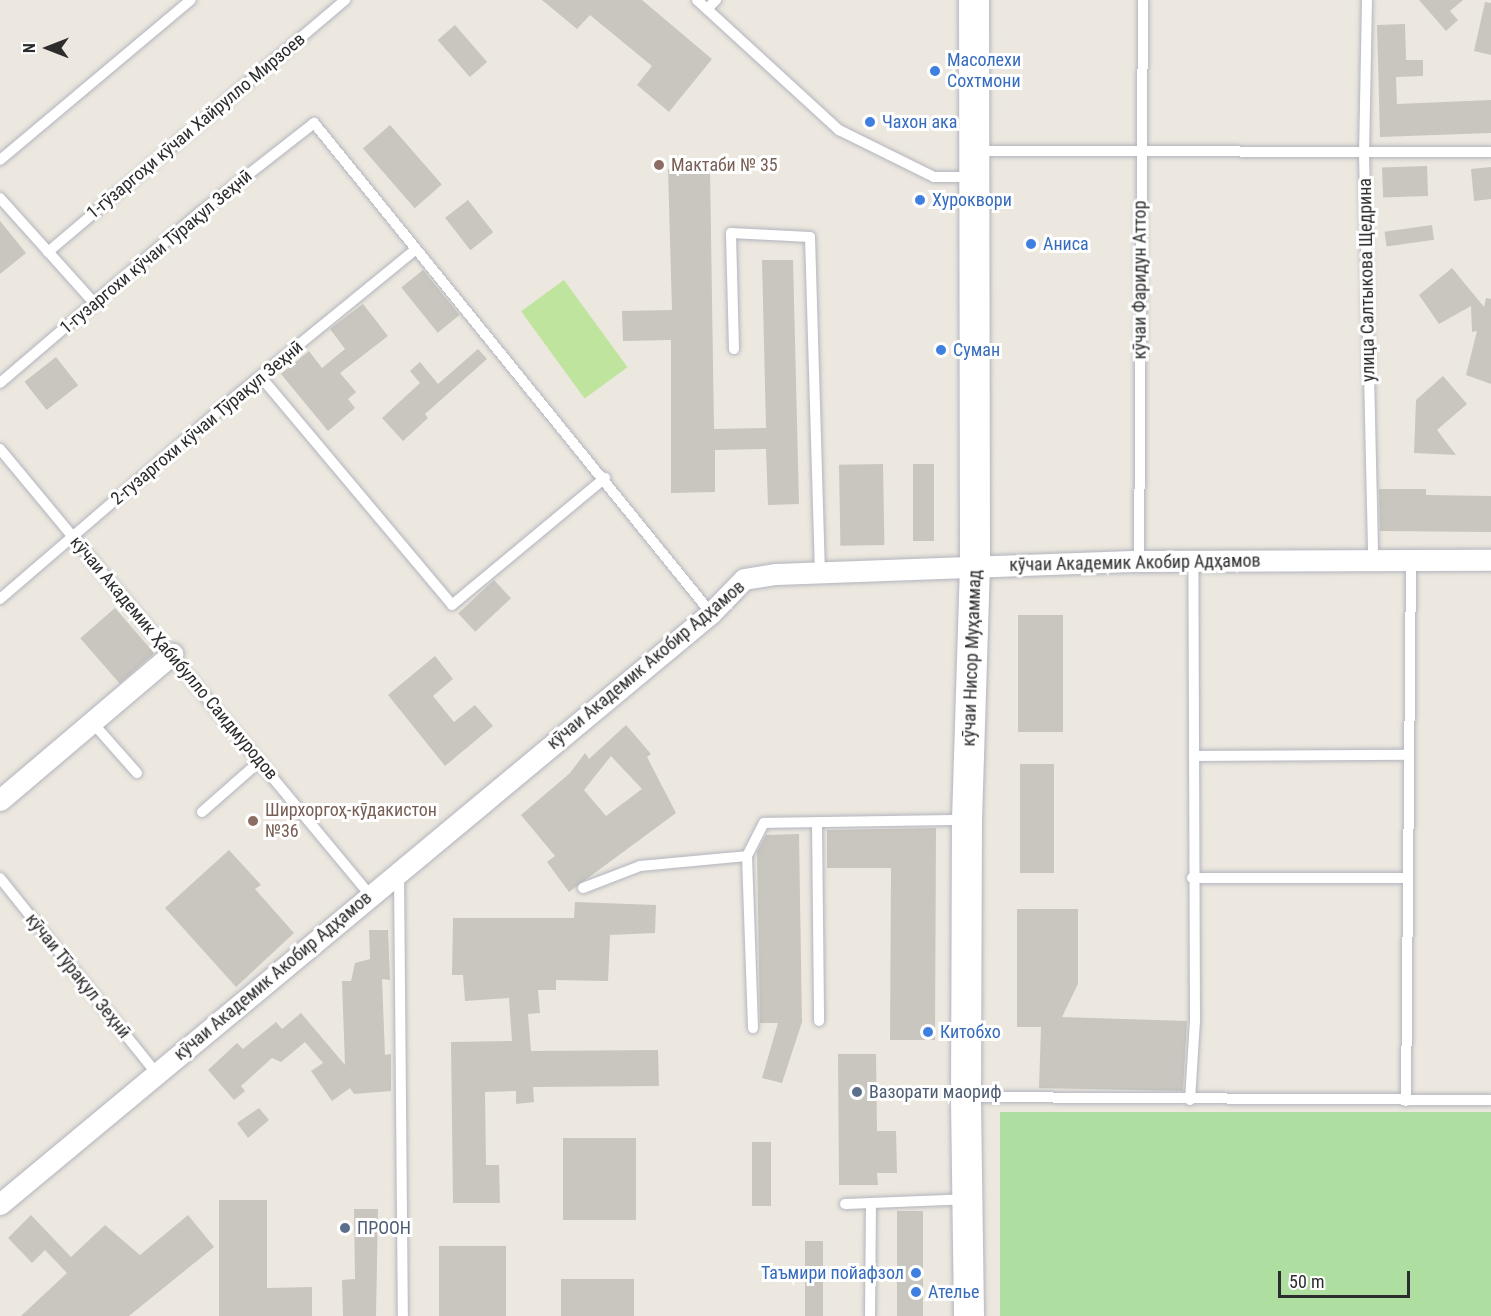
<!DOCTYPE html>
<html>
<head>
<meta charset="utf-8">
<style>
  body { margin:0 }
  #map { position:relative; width:1491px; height:1316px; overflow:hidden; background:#ece8df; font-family:"Roboto Condensed",sans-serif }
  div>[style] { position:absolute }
  .green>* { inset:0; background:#afdea1; transform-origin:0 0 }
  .pitch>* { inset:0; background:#bee49d; transform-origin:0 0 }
  .building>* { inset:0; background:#c8c6be; transform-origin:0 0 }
  .roads { filter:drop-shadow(0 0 2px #b3b4be) drop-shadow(0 0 2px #b3b4be) }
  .lane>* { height:10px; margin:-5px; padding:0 5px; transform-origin:5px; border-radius:5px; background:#fff }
  .street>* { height:21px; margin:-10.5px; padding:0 10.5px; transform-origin:10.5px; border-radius:10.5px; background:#fff }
  .secondary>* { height:30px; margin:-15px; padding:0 15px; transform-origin:15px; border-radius:15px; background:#fff }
  .dots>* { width:16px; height:16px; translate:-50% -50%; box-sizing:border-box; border:3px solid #fff; border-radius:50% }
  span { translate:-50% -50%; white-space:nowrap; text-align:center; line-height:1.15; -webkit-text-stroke:6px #fff; paint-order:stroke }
  .shop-label { font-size:18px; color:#366cbe }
  .left { translate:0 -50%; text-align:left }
  .right { translate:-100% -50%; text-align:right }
  .street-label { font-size:18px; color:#2c2c2c }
  .education-label { font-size:18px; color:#785e54 }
  .service-label { font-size:18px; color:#4e5e75 }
  .north { position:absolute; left:18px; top:18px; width:60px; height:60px; -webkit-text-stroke:4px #fff; paint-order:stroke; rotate:270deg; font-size:16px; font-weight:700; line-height:24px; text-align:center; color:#2c2c2c }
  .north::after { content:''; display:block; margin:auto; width:21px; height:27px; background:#2c2c2c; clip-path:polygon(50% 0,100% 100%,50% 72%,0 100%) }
  .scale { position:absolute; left:1278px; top:1271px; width:132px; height:27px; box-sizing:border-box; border:3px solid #2c2c2c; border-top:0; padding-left:8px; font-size:18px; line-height:21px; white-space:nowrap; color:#2c2c2c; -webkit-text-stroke:4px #fff; paint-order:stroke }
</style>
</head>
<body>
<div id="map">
  <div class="green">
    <div style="left:1000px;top:1112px;width:491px;height:204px"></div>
  </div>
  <div class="pitch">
    <div style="left:564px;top:280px;width:108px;height:53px;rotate:54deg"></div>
  </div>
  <div class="building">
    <div style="clip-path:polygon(542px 0,642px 0,712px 59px,669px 112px,637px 85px,652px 66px,590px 15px,577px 29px)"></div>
    <div style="clip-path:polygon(1419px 0,1463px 0,1450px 11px,1458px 20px,1446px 31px)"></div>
    <div style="clip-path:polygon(1485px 2px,1491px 3px,1491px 55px,1474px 51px)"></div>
    <div style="clip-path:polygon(1405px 24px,1406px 60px,1423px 60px,1423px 76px,1396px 77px,1397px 104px,1491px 100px,1491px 133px,1380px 137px,1377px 25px)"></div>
    <div style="left:455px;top:25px;width:49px;height:23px;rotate:49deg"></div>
    <div style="left:390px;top:125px;width:79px;height:36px;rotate:49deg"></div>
    <div style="left:1427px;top:166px;width:30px;height:45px;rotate:88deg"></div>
    <div style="clip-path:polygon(1491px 167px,1491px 199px,1474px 201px,1471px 169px)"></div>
    <div style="clip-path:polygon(710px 168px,714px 429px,766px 428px,762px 260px,793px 260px,799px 504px,768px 505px,766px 449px,715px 450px,715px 492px,671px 493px,671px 340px,623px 341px,622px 311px,672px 310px,668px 169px)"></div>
    <div style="left:468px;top:200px;width:41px;height:29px;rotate:52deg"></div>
    <div style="clip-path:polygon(0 221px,26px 253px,0 274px)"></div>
    <div style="left:1432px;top:225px;width:15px;height:48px;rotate:82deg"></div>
    <div style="clip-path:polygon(1452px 268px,1484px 307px,1486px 298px,1491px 299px,1491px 384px,1466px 375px,1477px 331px,1472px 332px,1471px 306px,1439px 324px,1419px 295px)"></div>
    <div style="left:423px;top:270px;width:58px;height:28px;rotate:51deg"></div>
    <div style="clip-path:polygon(363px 304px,388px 336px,340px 373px,356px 392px,348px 399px,355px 408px,328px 431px,281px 374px,309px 351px,322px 368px,345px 349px,330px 329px)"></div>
    <div style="clip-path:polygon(478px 349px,487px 359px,425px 414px,428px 418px,403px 441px,382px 418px,420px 383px,410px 371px,420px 362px,438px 384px)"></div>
    <div style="left:56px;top:357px;width:36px;height:40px;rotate:52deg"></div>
    <div style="clip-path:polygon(1443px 376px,1467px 404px,1437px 430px,1456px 455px,1414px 453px,1416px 400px)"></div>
    <div style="left:883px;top:464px;width:81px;height:44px;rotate:89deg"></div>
    <div style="left:913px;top:464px;width:21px;height:77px"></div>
    <div style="clip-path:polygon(1379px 489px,1426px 489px,1426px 495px,1491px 496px,1491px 532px,1380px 531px)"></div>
    <div style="left:494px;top:580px;width:25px;height:49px;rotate:47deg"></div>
    <div style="left:115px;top:608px;width:60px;height:46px;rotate:49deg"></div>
    <div style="left:1063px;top:615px;width:117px;height:45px;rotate:90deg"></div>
    <div style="clip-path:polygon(435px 656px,453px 679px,433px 696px,454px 722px,475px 705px,493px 726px,445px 766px,388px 695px)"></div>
    <div style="clip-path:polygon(evenodd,626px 725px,651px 754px,647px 757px,676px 813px,569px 892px,547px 862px,555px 856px,521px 815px,570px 773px,585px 753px,589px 759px,626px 725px,611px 756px,642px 789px,606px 816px,584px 790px,611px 756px)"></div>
    <div style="left:1020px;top:764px;width:34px;height:109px"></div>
    <div style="clip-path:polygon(936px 828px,935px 1040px,890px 1040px,891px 868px,827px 868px,827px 830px)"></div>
    <div style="clip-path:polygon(799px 834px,802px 1022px,782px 1083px,762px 1078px,778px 1023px,760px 1023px,757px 852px,766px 835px)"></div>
    <div style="clip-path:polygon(229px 850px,261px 885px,255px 889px,294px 933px,236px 987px,165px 908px)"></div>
    <div style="clip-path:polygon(575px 902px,656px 905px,655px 933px,610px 935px,608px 981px,556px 980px,556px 990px,538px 990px,540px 1013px,528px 1014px,531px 1051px,658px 1050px,659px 1086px,533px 1087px,534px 1102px,516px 1104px,516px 1091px,485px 1092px,486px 1165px,499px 1165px,500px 1203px,453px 1203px,451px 1042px,512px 1041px,509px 998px,465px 1001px,463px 975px,452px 975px,453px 918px,574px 918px)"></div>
    <div style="clip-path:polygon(1017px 909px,1078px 909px,1078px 984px,1062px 1017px,1187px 1021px,1183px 1091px,1039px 1088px,1041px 1027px,1017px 1027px)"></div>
    <div style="clip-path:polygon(369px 930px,388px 930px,390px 980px,382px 979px,385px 1055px,391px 1054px,391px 1091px,354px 1094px,350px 1088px,332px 1101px,311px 1071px,323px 1063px,305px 1042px,281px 1062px,272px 1058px,241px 1086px,245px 1091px,234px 1100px,208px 1070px,237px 1043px,243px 1049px,276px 1022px,282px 1029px,301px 1013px,345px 1065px,342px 981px,351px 981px,355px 963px,370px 959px)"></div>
    <div style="clip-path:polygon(838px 1054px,876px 1054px,877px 1131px,896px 1131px,897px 1173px,877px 1173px,878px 1185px,839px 1185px)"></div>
    <div style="clip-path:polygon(259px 1108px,269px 1120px,248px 1138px,237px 1123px)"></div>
    <div style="left:563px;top:1138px;width:73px;height:82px"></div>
    <div style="left:752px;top:1142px;width:19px;height:64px"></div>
    <div style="clip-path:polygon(219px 1200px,267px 1200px,267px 1288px,312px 1287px,312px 1316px,219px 1316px)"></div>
    <div style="clip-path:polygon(354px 1209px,378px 1209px,376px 1316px,343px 1316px,342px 1280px,355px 1279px)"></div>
    <div style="left:923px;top:1211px;width:105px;height:26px;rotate:90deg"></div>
    <div style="clip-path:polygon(31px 1215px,71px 1257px,105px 1225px,140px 1255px,188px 1215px,214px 1247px,129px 1316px,21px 1316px,67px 1273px,45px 1250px,32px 1263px,8px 1238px)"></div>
    <div style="left:805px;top:1241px;width:18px;height:75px"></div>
    <div style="left:439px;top:1246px;width:67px;height:70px"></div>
    <div style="left:561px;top:1279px;width:73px;height:37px"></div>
  </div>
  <div class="roads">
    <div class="lane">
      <div style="left:697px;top:0;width:193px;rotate:42.5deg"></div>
      <div style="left:839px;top:130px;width:106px;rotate:26.3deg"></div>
      <div style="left:934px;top:177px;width:40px"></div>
      <div style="left:1367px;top:0;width:153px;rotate:91.1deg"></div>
      <div style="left:1364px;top:153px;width:406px;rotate:88.7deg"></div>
      <div style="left:707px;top:9px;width:13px;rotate:-45deg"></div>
      <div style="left:977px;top:151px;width:514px;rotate:0.11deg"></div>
      <div style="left:0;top:160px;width:249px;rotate:-40deg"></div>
      <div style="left:0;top:198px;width:142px;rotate:48.1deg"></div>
      <div style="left:48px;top:252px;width:390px;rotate:-40.3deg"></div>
      <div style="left:734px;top:349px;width:116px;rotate:-91.5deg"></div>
      <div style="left:731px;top:233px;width:79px;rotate:2.9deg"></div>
      <div style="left:810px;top:237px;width:335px;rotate:88.3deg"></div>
      <div style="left:261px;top:377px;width:297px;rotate:50deg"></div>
      <div style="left:452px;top:605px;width:199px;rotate:-39.7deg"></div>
      <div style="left:0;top:383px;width:262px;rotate:-40.5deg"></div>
      <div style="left:199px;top:213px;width:146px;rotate:-38deg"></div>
      <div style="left:314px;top:123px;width:631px;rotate:50.99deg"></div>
      <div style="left:0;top:449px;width:579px;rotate:50.32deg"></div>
      <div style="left:1139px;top:561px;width:561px;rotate:-89.59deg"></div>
      <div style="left:0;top:599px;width:311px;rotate:-40.7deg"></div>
      <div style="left:236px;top:396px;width:232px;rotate:-39.2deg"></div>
      <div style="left:92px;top:722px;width:68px;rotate:48.6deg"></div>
      <div style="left:1194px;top:756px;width:213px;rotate:-0.3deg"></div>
      <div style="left:202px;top:812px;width:77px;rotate:-41.3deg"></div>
      <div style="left:817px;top:822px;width:199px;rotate:89.4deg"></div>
      <div style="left:399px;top:872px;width:444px;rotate:89.5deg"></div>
      <div style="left:0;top:878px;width:251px;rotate:51.3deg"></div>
      <div style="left:1192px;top:878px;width:214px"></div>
      <div style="left:583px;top:888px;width:61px;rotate:-21.1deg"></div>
      <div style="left:640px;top:866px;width:107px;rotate:-5.3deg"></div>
      <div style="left:753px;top:1028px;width:172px;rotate:-92deg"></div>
      <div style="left:747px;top:856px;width:37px;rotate:-63deg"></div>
      <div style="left:764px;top:823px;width:200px;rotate:-0.9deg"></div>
      <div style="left:966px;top:1097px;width:525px;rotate:0.33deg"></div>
      <div style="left:1190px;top:1100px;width:79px;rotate:-86.4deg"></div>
      <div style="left:1195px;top:1021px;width:462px;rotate:-90.2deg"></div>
      <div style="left:1406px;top:1101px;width:543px;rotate:-89.47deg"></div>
      <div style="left:845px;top:1204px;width:122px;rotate:-2.3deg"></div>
      <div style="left:870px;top:1316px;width:113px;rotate:-89.5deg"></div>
    </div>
    <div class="street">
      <div style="left:0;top:800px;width:226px;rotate:-40.3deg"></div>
      <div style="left:0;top:1204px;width:925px;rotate:-39.73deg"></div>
      <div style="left:711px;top:613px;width:47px;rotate:-45.9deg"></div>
      <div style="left:744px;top:579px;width:32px;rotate:-9deg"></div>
      <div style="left:776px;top:574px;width:363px;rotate:-2.1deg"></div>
      <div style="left:1139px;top:561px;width:352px;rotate:-0.2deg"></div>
    </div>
    <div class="secondary">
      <div style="left:969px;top:1316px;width:219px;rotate:-90.8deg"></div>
      <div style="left:966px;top:1097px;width:277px;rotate:-89.8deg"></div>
      <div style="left:967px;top:820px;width:253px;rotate:-88.2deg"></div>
      <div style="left:975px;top:567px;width:567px;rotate:-90.1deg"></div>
    </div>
  </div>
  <div class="dots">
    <div style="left:935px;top:71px;background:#3f7fe0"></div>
    <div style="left:870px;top:122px;background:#3f7fe0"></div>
    <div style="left:659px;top:165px;background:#8d6e63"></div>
    <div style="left:920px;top:200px;background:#3f7fe0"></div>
    <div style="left:1031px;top:244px;background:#3f7fe0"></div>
    <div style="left:941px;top:350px;background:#3f7fe0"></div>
    <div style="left:253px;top:821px;background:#8d6e63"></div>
    <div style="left:928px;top:1032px;background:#3f7fe0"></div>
    <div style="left:857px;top:1092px;background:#5c6f8a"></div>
    <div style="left:345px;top:1228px;background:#5c6f8a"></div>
    <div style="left:916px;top:1273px;background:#3f7fe0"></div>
    <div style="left:916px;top:1292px;background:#3f7fe0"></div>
  </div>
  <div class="shop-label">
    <span class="left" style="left:947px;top:71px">Масолехи<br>Сохтмони</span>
    <span class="left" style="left:882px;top:122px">Чахон ака</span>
    <span class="left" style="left:932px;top:200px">Хуроквори</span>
    <span class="left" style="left:1043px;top:244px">Аниса</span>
    <span class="left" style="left:953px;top:350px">Суман</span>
    <span class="left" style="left:940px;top:1032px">Китобхо</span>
    <span class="right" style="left:904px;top:1273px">Таъмири пойафзол</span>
    <span class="left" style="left:928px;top:1292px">Ателье</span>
  </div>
  <div class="street-label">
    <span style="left:196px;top:126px;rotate:-40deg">1-гӯзаргоҳи кӯчаи Хайрулло Мирзоев</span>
    <span style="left:156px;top:252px;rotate:-40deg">1-гузаргохи кӯчаи Тӯрақул Зеҳнӣ</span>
    <span style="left:1140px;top:280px;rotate:-90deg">кӯчаи Фаридун Аттор</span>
    <span style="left:1367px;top:280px;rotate:-91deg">улица Салтыкова Щедрина</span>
    <span style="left:207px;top:423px;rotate:-40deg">2-гузаргохи кӯчаи Тӯрақул Зеҳнӣ</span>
    <span style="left:1135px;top:563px;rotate:-1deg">кӯчаи Академик Акобир Адҳамов</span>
    <span style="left:174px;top:658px;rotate:50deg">кӯчаи Академик Ҳабибулло Саидмуродов</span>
    <span style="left:972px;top:658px;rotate:-88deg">кӯчаи Нисор Муҳаммад</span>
    <span style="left:646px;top:665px;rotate:-40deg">кӯчаи Академик Акобир Адҳамов</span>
    <span style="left:78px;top:976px;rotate:51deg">кӯчаи Тӯрақул Зеҳнӣ</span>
    <span style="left:273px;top:976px;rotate:-40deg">кӯчаи Академик Акобир Адҳамов</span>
  </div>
  <div class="education-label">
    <span class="left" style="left:671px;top:165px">Мактаби № 35</span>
    <span class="left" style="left:265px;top:821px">Ширхоргоҳ-кӯдакистон<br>№36</span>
  </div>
  <div class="service-label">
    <span class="left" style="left:869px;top:1092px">Вазорати маориф</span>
    <span class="left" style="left:357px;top:1228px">ПРООН</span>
  </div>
  <div class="north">N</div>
  <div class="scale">50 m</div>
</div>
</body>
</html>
